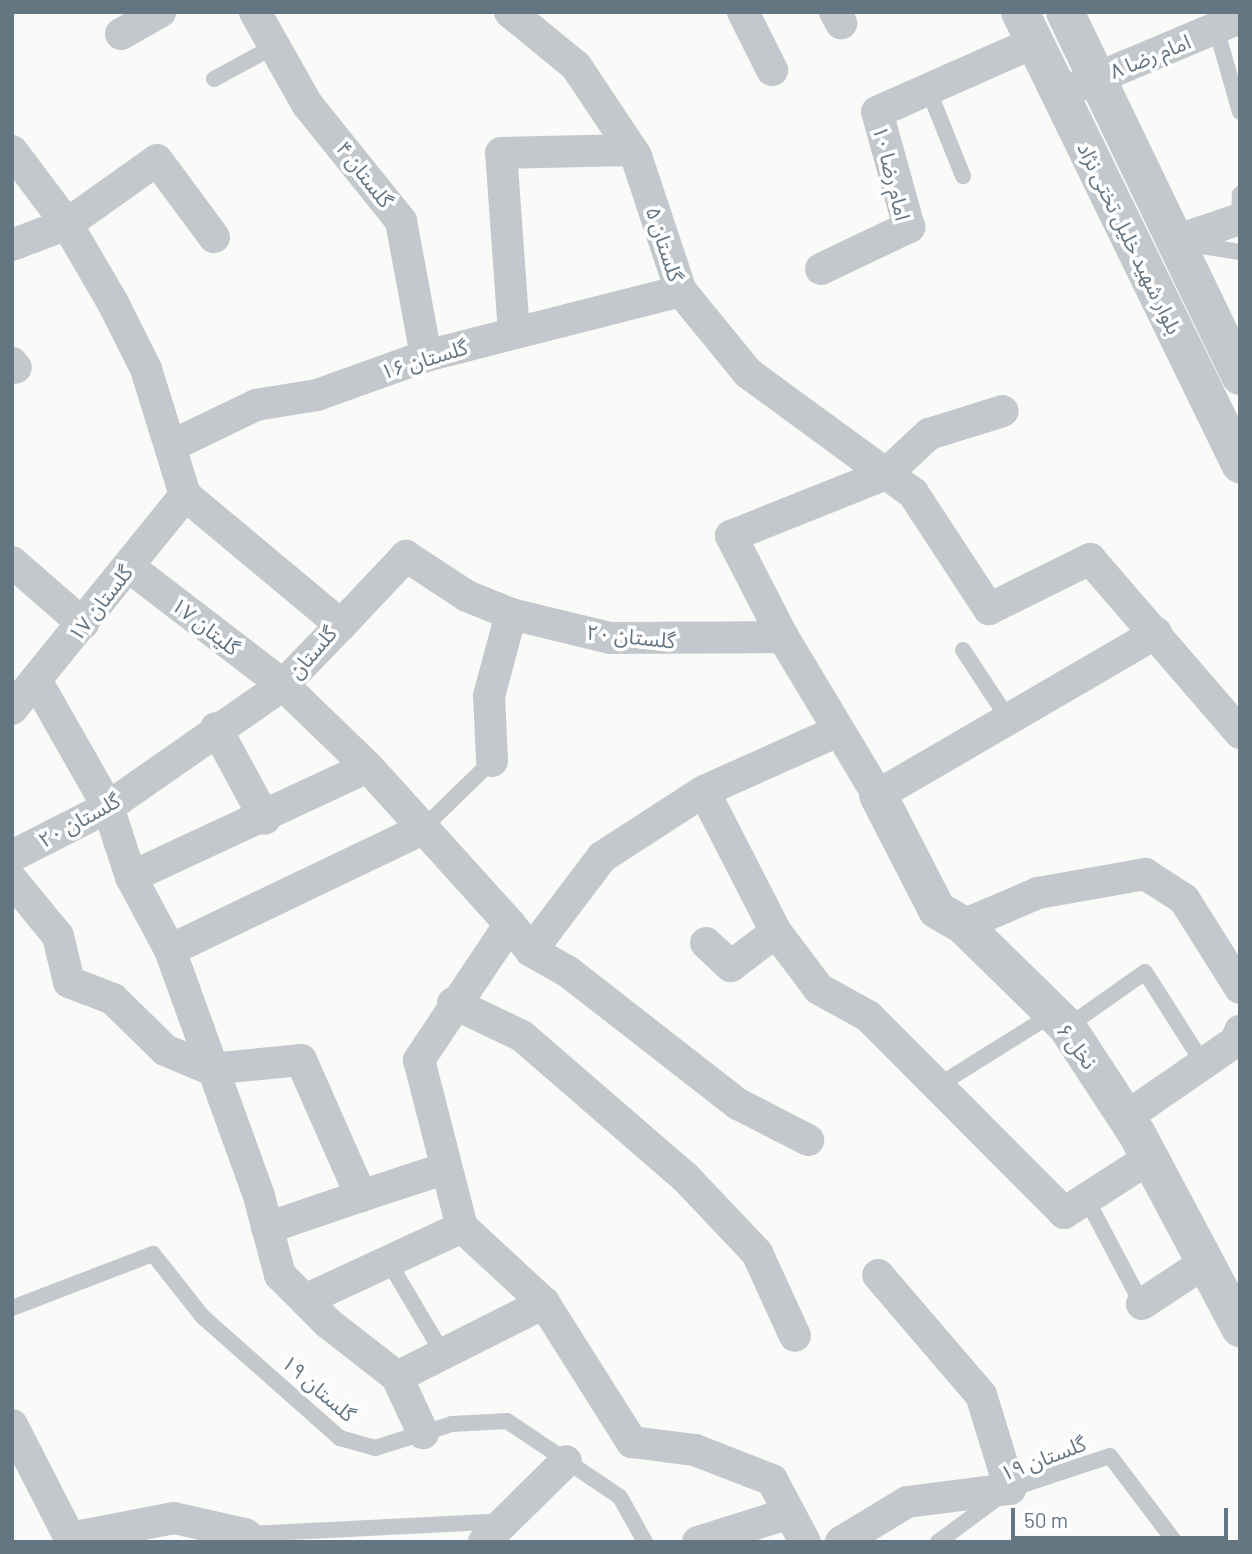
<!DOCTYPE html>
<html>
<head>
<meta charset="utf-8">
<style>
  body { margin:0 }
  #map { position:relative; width:1252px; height:1554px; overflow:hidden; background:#fafaf8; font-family:Barlow,"Noto Sans Arabic",sans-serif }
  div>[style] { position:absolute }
  .service>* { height:16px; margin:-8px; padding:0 8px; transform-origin:8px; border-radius:8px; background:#c3c8cc }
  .minor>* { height:32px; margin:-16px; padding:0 16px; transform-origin:16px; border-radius:16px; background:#c3c8cc }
  .tertiary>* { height:38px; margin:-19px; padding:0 19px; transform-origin:19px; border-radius:19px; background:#c3c8cc }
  span { translate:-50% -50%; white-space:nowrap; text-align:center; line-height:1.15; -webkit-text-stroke:7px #fff; paint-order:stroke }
  .street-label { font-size:21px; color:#657683 }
  .frame { position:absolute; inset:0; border:14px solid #657683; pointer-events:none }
  .scale { position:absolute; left:1011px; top:1508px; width:217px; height:32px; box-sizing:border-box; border:4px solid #657683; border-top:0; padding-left:9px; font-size:21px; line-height:24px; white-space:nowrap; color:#657683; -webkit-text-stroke:5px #fff; paint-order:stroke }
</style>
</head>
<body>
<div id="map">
  <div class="service">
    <div style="left:1216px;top:28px;width:87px;rotate:74.1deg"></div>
    <div style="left:214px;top:79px;width:67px;rotate:-28.5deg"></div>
    <div style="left:928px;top:89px;width:94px;rotate:68.1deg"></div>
    <div style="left:1239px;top:219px;width:25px;rotate:-88deg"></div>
    <div style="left:1188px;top:244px;width:53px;rotate:8.7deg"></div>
    <div style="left:963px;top:650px;width:84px;rotate:56.7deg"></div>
    <div style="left:421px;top:830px;width:99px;rotate:-44.2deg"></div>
    <div style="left:1067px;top:1027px;width:95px;rotate:-35.2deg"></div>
    <div style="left:1145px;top:972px;width:108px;rotate:57.5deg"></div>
    <div style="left:939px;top:1085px;width:132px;rotate:-32deg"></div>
    <div style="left:1086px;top:1198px;width:120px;rotate:62.2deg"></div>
    <div style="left:387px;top:1259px;width:108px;rotate:59.4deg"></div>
    <div style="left:12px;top:1308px;width:151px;rotate:-21deg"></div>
    <div style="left:153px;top:1254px;width:80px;rotate:51.6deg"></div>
    <div style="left:203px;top:1317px;width:183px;rotate:41.5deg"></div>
    <div style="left:340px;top:1438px;width:36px;rotate:16deg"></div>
    <div style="left:375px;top:1448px;width:81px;rotate:-17.3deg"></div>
    <div style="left:452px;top:1424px;width:55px;rotate:-3.1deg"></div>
    <div style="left:507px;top:1421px;width:136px;rotate:33.9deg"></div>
    <div style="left:620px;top:1497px;width:51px;rotate:60.9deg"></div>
    <div style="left:249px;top:1534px;width:254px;rotate:-2.9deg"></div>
    <div style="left:938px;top:1542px;width:89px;rotate:-36.4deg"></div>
    <div style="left:1010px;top:1489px;width:105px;rotate:-18.3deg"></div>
    <div style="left:1110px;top:1456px;width:108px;rotate:52.9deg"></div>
  </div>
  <div class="minor">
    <div style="left:255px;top:12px;width:106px;rotate:60.5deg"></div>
    <div style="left:307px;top:104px;width:150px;rotate:51.2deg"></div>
    <div style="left:401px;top:221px;width:137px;rotate:79.5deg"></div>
    <div style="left:510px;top:12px;width:85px;rotate:39.3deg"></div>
    <div style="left:576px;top:66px;width:108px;rotate:56.3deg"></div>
    <div style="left:636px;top:156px;width:142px;rotate:71.6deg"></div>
    <div style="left:681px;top:291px;width:106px;rotate:50.7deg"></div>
    <div style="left:748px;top:373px;width:171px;rotate:36.2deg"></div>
    <div style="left:886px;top:474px;width:59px;rotate:-42.9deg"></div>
    <div style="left:929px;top:434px;width:77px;rotate:-17.3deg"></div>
    <div style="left:743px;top:12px;width:65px;rotate:63.4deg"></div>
    <div style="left:835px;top:12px;width:13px;rotate:61deg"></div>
    <div style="left:121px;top:34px;width:45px;rotate:-29.4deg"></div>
    <div style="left:1059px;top:94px;width:196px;rotate:-22.8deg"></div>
    <div style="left:12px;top:151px;width:91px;rotate:53deg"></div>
    <div style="left:67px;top:224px;width:91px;rotate:59.8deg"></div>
    <div style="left:113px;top:303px;width:74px;rotate:63.4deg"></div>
    <div style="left:146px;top:369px;width:132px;rotate:72.8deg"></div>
    <div style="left:185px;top:495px;width:203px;rotate:39.8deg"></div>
    <div style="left:341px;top:625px;width:83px;rotate:134deg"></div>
    <div style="left:283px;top:685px;width:118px;rotate:44deg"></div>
    <div style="left:368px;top:767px;width:212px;rotate:47.9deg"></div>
    <div style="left:510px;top:924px;width:164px;rotate:123.8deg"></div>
    <div style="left:419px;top:1060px;width:172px;rotate:75.6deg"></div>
    <div style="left:1175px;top:241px;width:69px;rotate:-18.7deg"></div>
    <div style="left:12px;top:245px;width:59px;rotate:-20.9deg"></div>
    <div style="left:67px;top:224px;width:110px;rotate:-35.4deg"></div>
    <div style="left:157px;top:160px;width:96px;rotate:53.5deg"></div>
    <div style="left:821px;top:269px;width:98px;rotate:-25.5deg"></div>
    <div style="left:909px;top:227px;width:119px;rotate:-105.5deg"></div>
    <div style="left:877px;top:112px;width:173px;rotate:-23.9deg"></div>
    <div style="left:514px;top:333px;width:180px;rotate:-94.1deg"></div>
    <div style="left:501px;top:153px;width:131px;rotate:-1.3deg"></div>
    <div style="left:12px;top:363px;width:6px;rotate:51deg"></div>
    <div style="left:173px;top:445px;width:92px;rotate:-25.7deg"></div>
    <div style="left:256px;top:405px;width:62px;rotate:-9.3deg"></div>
    <div style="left:317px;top:395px;width:116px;rotate:-19.7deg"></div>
    <div style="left:426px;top:356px;width:263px;rotate:-14.3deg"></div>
    <div style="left:12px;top:562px;width:94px;rotate:41.1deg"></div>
    <div style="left:341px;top:625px;width:95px;rotate:-46.7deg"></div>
    <div style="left:406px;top:556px;width:73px;rotate:33.3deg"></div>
    <div style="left:467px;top:596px;width:48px;rotate:22.2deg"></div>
    <div style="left:511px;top:614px;width:102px;rotate:13.6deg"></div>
    <div style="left:610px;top:638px;width:173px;rotate:-0.3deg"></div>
    <div style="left:783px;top:637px;width:184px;rotate:59deg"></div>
    <div style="left:878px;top:795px;width:322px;rotate:-30.2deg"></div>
    <div style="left:783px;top:637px;width:114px;rotate:-117.2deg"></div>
    <div style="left:731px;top:536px;width:167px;rotate:-21.8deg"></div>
    <div style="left:886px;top:474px;width:33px;rotate:35deg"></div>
    <div style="left:913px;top:493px;width:139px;rotate:56.8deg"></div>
    <div style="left:989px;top:609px;width:113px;rotate:-26.3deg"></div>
    <div style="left:1090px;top:559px;width:230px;rotate:49.2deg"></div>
    <div style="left:37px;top:682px;width:144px;rotate:60.4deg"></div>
    <div style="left:108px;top:807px;width:74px;rotate:71.8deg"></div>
    <div style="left:131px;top:877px;width:83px;rotate:61.9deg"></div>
    <div style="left:170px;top:950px;width:262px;rotate:70.1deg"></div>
    <div style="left:259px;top:1196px;width:82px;rotate:75.1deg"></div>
    <div style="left:280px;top:1275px;width:68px;rotate:45deg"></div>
    <div style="left:328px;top:1323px;width:88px;rotate:38deg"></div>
    <div style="left:397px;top:1377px;width:62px;rotate:65.1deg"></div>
    <div style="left:12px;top:709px;width:275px;rotate:-51deg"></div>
    <div style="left:216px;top:728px;width:103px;rotate:61.7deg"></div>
    <div style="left:492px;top:761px;width:65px;rotate:-92.6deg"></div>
    <div style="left:489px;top:696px;width:85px;rotate:-75deg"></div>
    <div style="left:12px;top:856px;width:108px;rotate:-27deg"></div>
    <div style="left:108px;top:807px;width:213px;rotate:-34.9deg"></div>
    <div style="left:283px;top:685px;width:194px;rotate:-142.5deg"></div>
    <div style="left:131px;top:877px;width:261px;rotate:-24.9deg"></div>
    <div style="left:12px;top:880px;width:72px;rotate:50.6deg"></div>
    <div style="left:58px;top:936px;width:47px;rotate:76.6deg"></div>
    <div style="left:69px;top:982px;width:47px;rotate:21.1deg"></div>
    <div style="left:113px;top:999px;width:73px;rotate:44.4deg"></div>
    <div style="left:165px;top:1050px;width:49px;rotate:22.9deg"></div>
    <div style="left:210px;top:1069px;width:91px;rotate:-5.6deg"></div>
    <div style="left:301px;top:1060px;width:149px;rotate:66.2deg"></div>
    <div style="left:361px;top:1196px;width:89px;rotate:-18.2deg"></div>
    <div style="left:510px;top:924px;width:34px;rotate:52deg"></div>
    <div style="left:531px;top:951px;width:41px;rotate:29.1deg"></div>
    <div style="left:567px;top:971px;width:217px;rotate:37.9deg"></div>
    <div style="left:738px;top:1104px;width:79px;rotate:27.2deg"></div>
    <div style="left:963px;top:925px;width:82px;rotate:-23.1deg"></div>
    <div style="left:1038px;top:893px;width:109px;rotate:-10.1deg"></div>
    <div style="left:1145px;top:874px;width:46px;rotate:32.7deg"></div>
    <div style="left:1184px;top:899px;width:105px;rotate:57.8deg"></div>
    <div style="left:776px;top:932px;width:71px;rotate:53deg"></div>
    <div style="left:819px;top:989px;width:56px;rotate:28.9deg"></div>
    <div style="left:868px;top:1016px;width:278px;rotate:45.1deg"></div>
    <div style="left:1064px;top:1213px;width:100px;rotate:-32.7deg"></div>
    <div style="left:706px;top:943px;width:34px;rotate:43deg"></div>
    <div style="left:731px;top:966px;width:56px;rotate:-37.1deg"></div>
    <div style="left:776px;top:932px;width:158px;rotate:-117.1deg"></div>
    <div style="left:704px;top:791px;width:147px;rotate:-24.1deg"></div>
    <div style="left:170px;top:950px;width:277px;rotate:-25.6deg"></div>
    <div style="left:531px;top:951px;width:118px;rotate:-52.9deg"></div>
    <div style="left:602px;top:857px;width:121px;rotate:-32.9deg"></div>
    <div style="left:453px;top:1003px;width:76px;rotate:25.6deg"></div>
    <div style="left:522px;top:1036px;width:216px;rotate:40.9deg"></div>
    <div style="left:685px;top:1177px;width:105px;rotate:46.5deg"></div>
    <div style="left:757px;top:1253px;width:91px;rotate:65.4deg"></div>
    <div style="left:1126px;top:1117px;width:134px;rotate:-34.6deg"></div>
    <div style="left:1236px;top:1041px;width:11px;rotate:-68deg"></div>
    <div style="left:267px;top:1228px;width:99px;rotate:-18.8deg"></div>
    <div style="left:305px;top:1300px;width:173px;rotate:-24.9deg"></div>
    <div style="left:462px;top:1227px;width:112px;rotate:42.8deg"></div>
    <div style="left:544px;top:1303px;width:165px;rotate:57.7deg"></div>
    <div style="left:632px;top:1442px;width:64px;rotate:7.2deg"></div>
    <div style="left:695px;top:1450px;width:83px;rotate:21.3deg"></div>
    <div style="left:772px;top:1480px;width:70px;rotate:62deg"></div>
    <div style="left:1142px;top:1304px;width:73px;rotate:-33.3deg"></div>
    <div style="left:397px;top:1377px;width:165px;rotate:-26.7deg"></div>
    <div style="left:12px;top:1425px;width:131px;rotate:62.9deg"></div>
    <div style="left:70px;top:1538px;width:106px;rotate:-10.9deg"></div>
    <div style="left:174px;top:1518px;width:73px;rotate:12.7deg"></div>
    <div style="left:245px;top:1534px;width:13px;rotate:39deg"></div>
    <div style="left:484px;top:1542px;width:115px;rotate:-44.6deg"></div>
    <div style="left:698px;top:1542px;width:96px;rotate:-17.5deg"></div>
    <div style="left:841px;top:1542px;width:77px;rotate:-31.2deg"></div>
    <div style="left:907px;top:1502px;width:104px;rotate:-7.2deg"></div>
    <div style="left:1010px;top:1489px;width:98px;rotate:-107.1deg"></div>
    <div style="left:981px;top:1395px;width:158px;rotate:-130.6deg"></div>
  </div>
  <div class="tertiary">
    <div style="left:1020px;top:12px;width:503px;rotate:64.05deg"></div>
    <div style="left:1065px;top:12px;width:404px;rotate:64.3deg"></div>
    <div style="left:878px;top:795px;width:129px;rotate:62.8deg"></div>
    <div style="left:937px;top:910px;width:30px;rotate:30deg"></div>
    <div style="left:963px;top:925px;width:146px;rotate:44.4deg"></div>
    <div style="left:1067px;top:1027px;width:128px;rotate:56.8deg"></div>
    <div style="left:1137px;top:1134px;width:220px;rotate:62deg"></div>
  </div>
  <div class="street-label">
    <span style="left:1150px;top:56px;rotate:-22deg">امام رضا ۸</span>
    <span style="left:892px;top:173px;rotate:76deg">امام رضا ۱۰</span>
    <span style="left:365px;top:174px;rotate:52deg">گلستان ۴</span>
    <span style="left:1130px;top:238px;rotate:64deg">بلوار شهید خلیل تختی نژاد</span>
    <span style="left:665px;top:244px;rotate:72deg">گلستان ۵</span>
    <span style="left:424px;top:359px;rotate:-17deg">گلستان ۱۶</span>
    <span style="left:100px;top:603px;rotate:-52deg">گلستان ۱۷</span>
    <span style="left:206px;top:626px;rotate:38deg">گلیتان ۱۷</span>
    <span style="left:631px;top:636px;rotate:6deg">گلستان ۲۰</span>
    <span style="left:312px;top:652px;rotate:-49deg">گلستان</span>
    <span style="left:79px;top:820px;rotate:-29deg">گلستان ۲۰</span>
    <span style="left:1077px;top:1046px;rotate:53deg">نخل ۶</span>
    <span style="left:319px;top:1388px;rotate:41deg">گلستان ۱۹</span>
    <span style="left:1043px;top:1458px;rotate:-21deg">گلستان ۱۹</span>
  </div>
  <div class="frame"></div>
  <div class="scale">50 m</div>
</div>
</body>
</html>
